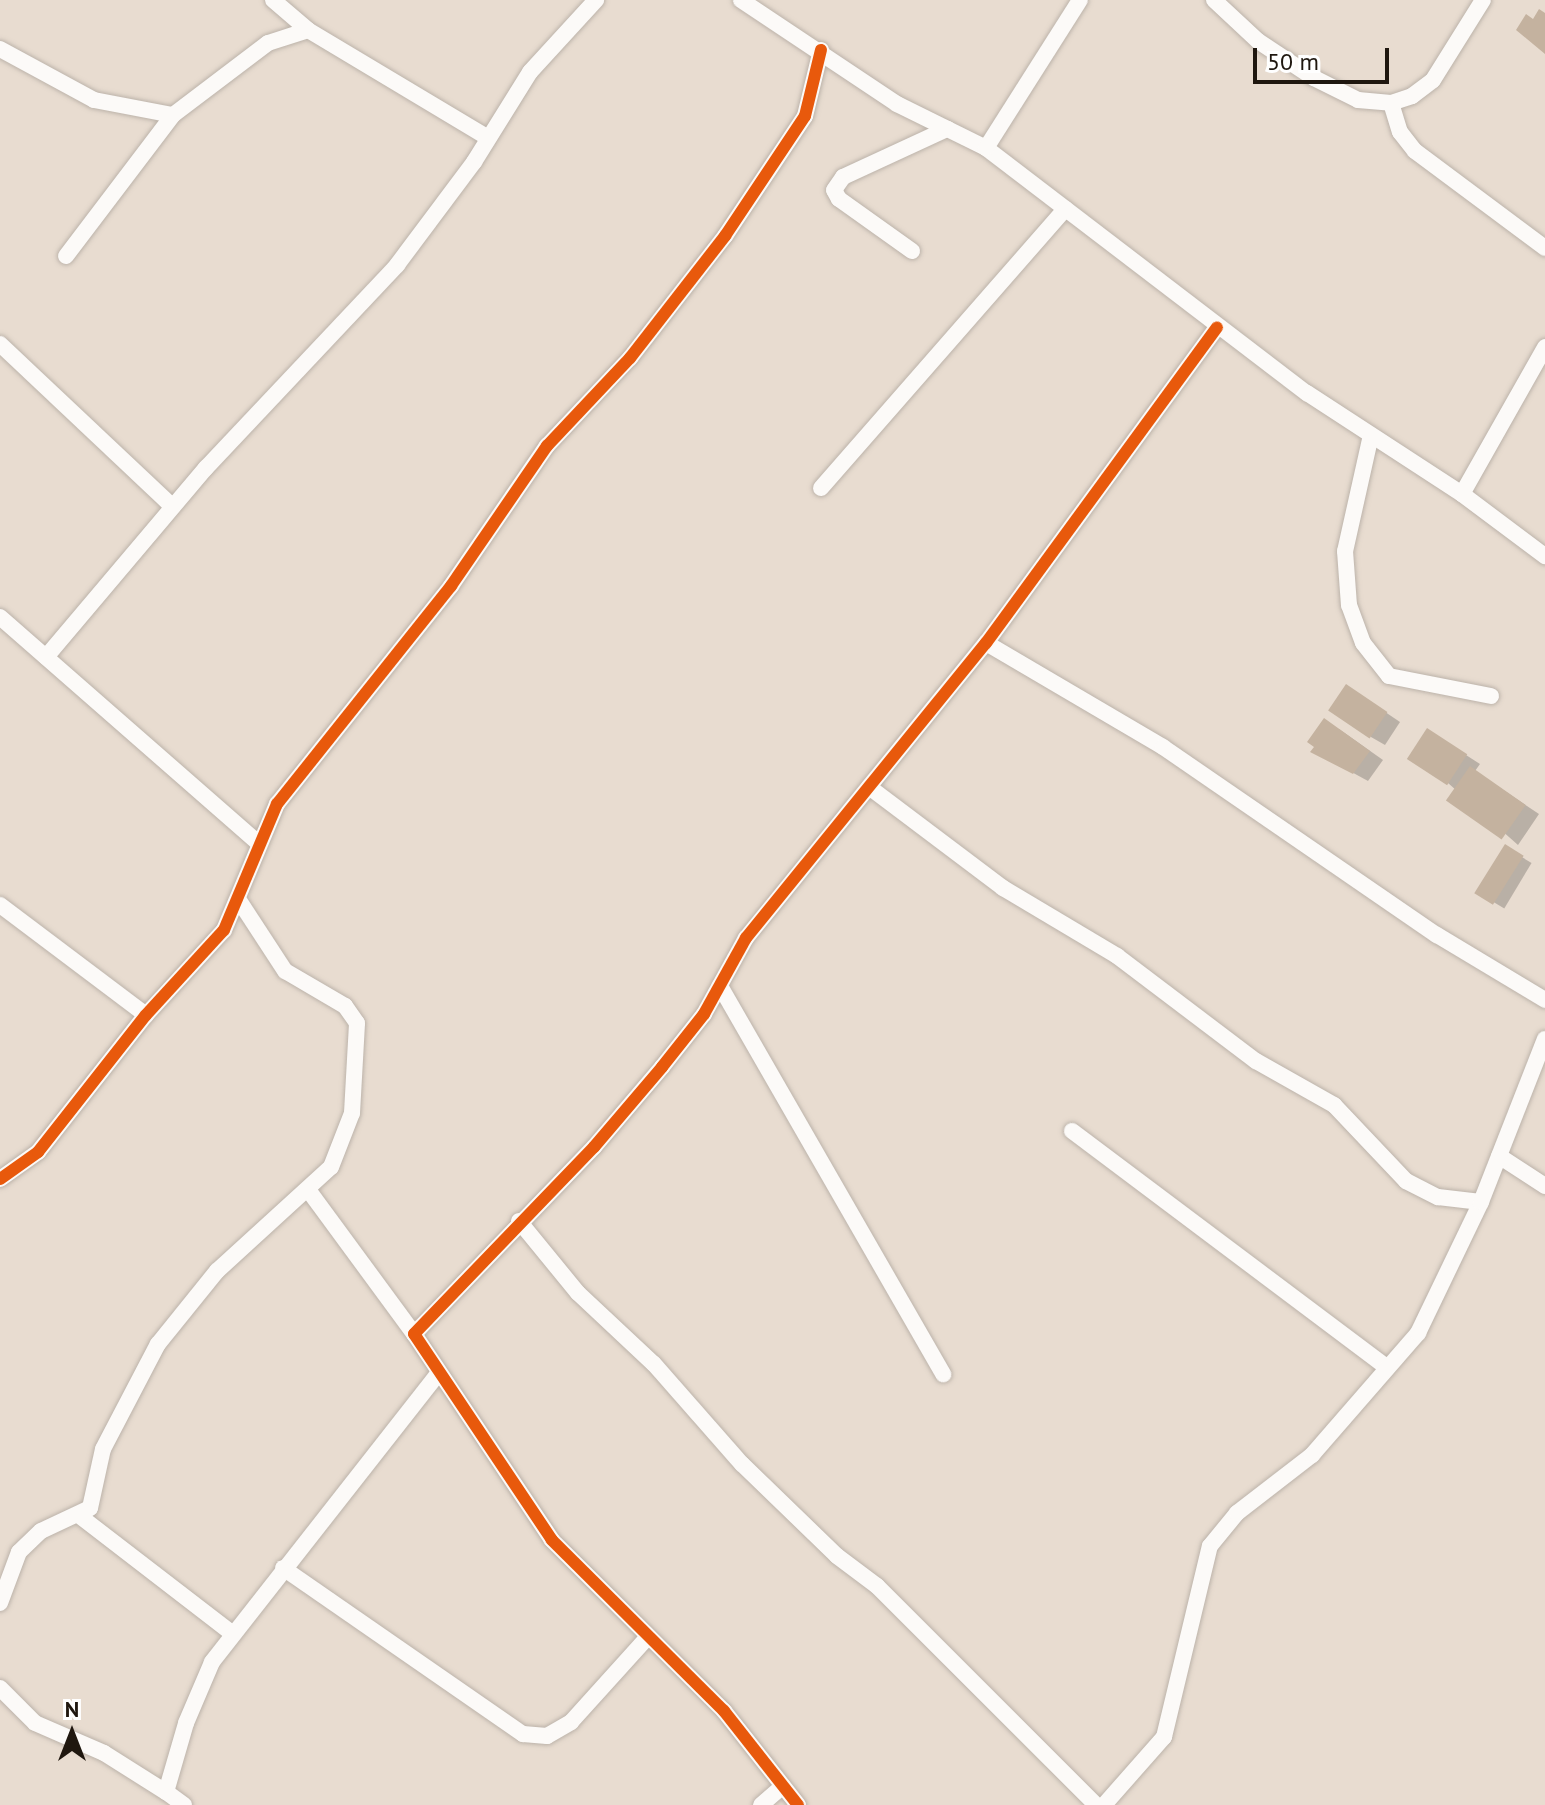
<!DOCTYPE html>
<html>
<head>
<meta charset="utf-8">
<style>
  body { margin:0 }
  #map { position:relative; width:1545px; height:1805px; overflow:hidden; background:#e8dcd0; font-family:"PT Sans",sans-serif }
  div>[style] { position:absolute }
  .shadow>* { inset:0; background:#0003; transform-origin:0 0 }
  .building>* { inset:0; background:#c4b29f; transform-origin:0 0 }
  .roads { filter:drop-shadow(0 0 2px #bcb3aa) drop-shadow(0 0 2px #bcb3aa) }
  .street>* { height:16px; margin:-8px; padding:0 8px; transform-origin:8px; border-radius:8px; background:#fcfaf8 }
  .cycleway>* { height:12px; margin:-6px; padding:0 6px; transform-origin:6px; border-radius:6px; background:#e8590c }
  span { translate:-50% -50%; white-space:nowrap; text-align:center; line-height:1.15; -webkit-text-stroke:6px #fff; paint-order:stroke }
  .north { position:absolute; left:32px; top:1693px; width:80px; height:80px; -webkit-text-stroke:6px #fff; paint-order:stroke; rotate:0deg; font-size:22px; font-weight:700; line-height:32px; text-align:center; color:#1f170f }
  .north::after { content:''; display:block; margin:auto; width:28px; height:36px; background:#1f170f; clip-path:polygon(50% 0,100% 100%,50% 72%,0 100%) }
  .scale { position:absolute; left:1253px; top:48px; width:136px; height:36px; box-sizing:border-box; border:4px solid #1f170f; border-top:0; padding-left:10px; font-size:24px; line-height:28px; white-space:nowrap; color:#1f170f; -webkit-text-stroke:6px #fff; paint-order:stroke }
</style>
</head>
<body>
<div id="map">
  <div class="shadow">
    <div style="clip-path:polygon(1360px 695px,1400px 722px,1385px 745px,1371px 737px)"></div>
    <div style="clip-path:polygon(1339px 729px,1383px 760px,1368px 781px,1313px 751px)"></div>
    <div style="clip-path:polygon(1441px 739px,1480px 764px,1475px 771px,1539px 814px,1518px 845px,1448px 783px)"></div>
    <div style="left:1505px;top:847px;width:31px;height:53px;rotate:31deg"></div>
  </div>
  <div class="building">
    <div style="clip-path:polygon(1539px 9px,1545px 13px,1545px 54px,1516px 30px,1526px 14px,1533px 19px)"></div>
    <div style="left:1346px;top:684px;width:50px;height:32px;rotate:34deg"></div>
    <div style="clip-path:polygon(1324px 718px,1370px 751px,1353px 774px,1310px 752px,1314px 747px,1307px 742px)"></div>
    <div style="left:1427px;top:728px;width:48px;height:37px;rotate:33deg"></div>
    <div style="left:1470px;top:766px;width:68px;height:42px;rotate:35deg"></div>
    <div style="left:1505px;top:844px;width:22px;height:58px;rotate:32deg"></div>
  </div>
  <div class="roads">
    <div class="street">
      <div style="left:273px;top:0;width:46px;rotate:40.6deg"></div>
      <div style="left:308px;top:30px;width:209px;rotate:30.9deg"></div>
      <div style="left:741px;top:0;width:187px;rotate:33.7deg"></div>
      <div style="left:897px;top:104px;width:99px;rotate:26.3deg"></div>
      <div style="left:986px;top:148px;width:404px;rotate:37.4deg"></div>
      <div style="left:1307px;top:393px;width:185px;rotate:33.1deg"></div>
      <div style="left:1462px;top:494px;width:104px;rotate:36.8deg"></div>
      <div style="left:1214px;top:0;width:60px;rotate:43deg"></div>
      <div style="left:1258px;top:41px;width:67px;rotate:33.5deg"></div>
      <div style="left:1314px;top:78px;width:49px;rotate:26.6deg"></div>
      <div style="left:1358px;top:100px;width:33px;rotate:5deg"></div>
      <div style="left:1391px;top:103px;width:22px;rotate:-18deg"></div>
      <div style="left:1412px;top:96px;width:26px;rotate:-37deg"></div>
      <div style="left:1433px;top:80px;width:94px;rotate:-58deg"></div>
      <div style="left:0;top:49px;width:107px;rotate:28.5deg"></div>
      <div style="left:94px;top:100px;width:80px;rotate:10.8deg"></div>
      <div style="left:1391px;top:103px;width:30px;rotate:73deg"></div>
      <div style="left:1400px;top:132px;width:24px;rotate:52deg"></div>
      <div style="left:1415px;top:151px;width:162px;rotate:36.7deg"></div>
      <div style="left:986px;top:148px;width:175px;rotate:-57.6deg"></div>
      <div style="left:912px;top:251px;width:90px;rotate:-144.5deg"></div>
      <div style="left:839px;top:199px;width:10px;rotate:-119deg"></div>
      <div style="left:834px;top:190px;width:16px;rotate:-55deg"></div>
      <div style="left:843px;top:177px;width:115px;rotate:-24.8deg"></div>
      <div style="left:66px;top:256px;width:177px;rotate:-52.8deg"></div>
      <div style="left:173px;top:115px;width:119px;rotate:-37.2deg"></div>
      <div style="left:268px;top:43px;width:42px;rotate:-18deg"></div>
      <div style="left:0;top:344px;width:236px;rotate:43.3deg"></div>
      <div style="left:1371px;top:435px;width:119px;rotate:102.6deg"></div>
      <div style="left:1345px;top:551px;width:54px;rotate:85.8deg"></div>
      <div style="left:1349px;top:605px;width:40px;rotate:69.8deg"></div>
      <div style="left:1363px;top:643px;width:42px;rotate:51.8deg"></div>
      <div style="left:1389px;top:676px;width:104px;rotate:11.1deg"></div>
      <div style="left:821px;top:488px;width:371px;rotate:-48.8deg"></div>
      <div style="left:1462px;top:494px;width:169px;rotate:-60.5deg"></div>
      <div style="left:0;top:617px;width:344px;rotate:41.2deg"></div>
      <div style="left:986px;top:643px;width:205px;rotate:30.4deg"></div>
      <div style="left:1163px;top:747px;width:332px;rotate:34.5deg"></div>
      <div style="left:1437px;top:935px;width:126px;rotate:31deg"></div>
      <div style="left:46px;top:657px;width:248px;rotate:-49.8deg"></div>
      <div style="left:206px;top:468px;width:279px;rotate:-46.7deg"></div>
      <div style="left:397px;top:265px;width:129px;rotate:-53.2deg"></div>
      <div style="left:474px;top:162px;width:106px;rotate:-58.1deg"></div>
      <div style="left:530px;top:72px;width:98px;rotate:-47.5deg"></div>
      <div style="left:869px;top:787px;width:168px;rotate:37deg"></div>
      <div style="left:1003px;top:888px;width:133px;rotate:30.8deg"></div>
      <div style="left:1117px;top:956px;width:174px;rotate:37.1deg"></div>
      <div style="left:1256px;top:1061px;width:90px;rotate:29.4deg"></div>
      <div style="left:1334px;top:1105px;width:105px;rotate:46.5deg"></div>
      <div style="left:1406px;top:1181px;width:36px;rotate:27deg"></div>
      <div style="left:1438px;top:1197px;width:43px;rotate:6.6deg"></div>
      <div style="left:0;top:905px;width:183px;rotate:37deg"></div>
      <div style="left:720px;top:986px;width:448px;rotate:60.1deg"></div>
      <div style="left:1072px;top:1131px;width:393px;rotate:36.9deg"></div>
      <div style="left:1499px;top:1156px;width:55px;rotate:33.1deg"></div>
      <div style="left:0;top:1179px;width:47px;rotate:-35.4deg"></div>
      <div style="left:38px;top:1152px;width:174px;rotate:-51.8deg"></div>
      <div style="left:146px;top:1015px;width:115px;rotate:-47.5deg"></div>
      <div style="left:224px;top:930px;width:137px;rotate:-67.2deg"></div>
      <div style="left:277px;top:804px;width:279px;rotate:-51.4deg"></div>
      <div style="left:451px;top:586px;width:170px;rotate:-55.6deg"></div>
      <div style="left:547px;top:446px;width:121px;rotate:-46.7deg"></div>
      <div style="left:630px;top:358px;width:155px;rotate:-52.1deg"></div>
      <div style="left:725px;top:236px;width:144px;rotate:-56.3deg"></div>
      <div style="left:805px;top:116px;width:68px;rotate:-76.4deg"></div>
      <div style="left:309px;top:1191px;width:177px;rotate:53.7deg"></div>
      <div style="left:519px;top:1221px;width:93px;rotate:50.7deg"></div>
      <div style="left:578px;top:1293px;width:104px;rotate:43.1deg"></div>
      <div style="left:654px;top:1364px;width:133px;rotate:48.7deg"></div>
      <div style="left:742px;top:1464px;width:132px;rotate:44.1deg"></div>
      <div style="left:837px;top:1556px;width:50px;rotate:36.9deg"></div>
      <div style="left:877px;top:1586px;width:310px;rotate:45deg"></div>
      <div style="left:81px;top:1517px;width:192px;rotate:37.6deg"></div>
      <div style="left:283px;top:1568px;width:292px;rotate:34.7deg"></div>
      <div style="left:523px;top:1734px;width:24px;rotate:5deg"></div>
      <div style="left:547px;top:1736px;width:28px;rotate:-30deg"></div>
      <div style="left:571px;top:1722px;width:113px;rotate:-47.9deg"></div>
      <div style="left:0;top:1603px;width:54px;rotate:-69.6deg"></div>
      <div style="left:19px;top:1552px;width:30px;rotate:-44deg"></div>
      <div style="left:41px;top:1531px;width:54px;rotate:-25.1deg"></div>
      <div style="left:90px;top:1508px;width:60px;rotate:-77.6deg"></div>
      <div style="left:103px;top:1449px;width:119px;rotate:-62.4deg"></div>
      <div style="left:158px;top:1344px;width:94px;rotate:-51.1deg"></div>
      <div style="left:217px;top:1271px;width:154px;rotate:-42.4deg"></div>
      <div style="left:331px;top:1167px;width:58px;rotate:-68.7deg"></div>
      <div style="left:352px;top:1113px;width:90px;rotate:-86.8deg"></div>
      <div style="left:357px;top:1023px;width:21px;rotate:-125deg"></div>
      <div style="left:345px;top:1006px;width:69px;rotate:-149.7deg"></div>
      <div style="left:285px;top:971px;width:82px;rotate:-123.1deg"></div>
      <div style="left:0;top:1688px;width:49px;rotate:45deg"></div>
      <div style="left:35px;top:1723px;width:75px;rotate:23.5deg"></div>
      <div style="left:104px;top:1753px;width:73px;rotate:32.2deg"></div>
      <div style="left:184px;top:1805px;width:22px;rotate:-144deg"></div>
      <div style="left:166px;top:1792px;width:72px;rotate:-73.8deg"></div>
      <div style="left:186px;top:1723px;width:66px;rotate:-66.9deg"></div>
      <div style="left:212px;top:1662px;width:365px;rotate:-51.9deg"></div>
      <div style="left:761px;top:1805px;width:29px;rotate:-41deg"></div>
      <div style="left:798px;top:1805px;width:120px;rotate:-128.2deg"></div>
      <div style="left:724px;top:1711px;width:243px;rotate:-135.2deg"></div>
      <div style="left:552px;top:1540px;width:248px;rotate:-123.8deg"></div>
      <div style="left:414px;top:1334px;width:260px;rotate:-46.1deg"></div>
      <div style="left:594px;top:1147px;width:105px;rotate:-49.6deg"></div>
      <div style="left:662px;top:1067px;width:68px;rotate:-51.6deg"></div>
      <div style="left:704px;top:1014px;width:87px;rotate:-61.1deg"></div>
      <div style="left:746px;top:938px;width:380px;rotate:-50.9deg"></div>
      <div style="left:986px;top:643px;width:391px;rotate:-53.8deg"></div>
      <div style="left:1104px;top:1805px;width:91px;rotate:-48.6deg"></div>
      <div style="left:1164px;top:1737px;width:196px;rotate:-76.5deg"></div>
      <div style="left:1210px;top:1546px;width:43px;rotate:-50.7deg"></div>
      <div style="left:1237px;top:1513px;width:95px;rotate:-37.7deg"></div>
      <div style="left:1312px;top:1455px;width:162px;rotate:-49deg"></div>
      <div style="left:1418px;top:1333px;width:145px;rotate:-64.3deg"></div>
      <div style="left:1481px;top:1202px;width:175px;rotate:-68.6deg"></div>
    </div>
  </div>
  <div class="cycleway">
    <div style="left:0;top:1179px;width:47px;rotate:-35.4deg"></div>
    <div style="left:38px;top:1152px;width:174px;rotate:-51.8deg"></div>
    <div style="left:146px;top:1015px;width:115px;rotate:-47.5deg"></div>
    <div style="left:224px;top:930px;width:137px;rotate:-67.2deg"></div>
    <div style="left:277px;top:804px;width:279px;rotate:-51.4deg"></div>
    <div style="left:451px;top:586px;width:170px;rotate:-55.6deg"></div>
    <div style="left:547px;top:446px;width:121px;rotate:-46.7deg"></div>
    <div style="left:630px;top:358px;width:155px;rotate:-52.1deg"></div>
    <div style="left:725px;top:236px;width:144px;rotate:-56.3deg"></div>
    <div style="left:805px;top:116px;width:68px;rotate:-76.4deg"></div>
    <div style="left:798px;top:1805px;width:120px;rotate:-128.2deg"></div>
    <div style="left:724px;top:1711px;width:243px;rotate:-135.2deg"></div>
    <div style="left:552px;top:1540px;width:248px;rotate:-123.8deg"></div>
    <div style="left:414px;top:1334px;width:260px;rotate:-46.1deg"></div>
    <div style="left:594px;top:1147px;width:105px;rotate:-49.6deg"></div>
    <div style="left:662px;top:1067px;width:68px;rotate:-51.6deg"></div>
    <div style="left:704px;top:1014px;width:87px;rotate:-61.1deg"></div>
    <div style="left:746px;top:938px;width:380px;rotate:-50.9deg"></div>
    <div style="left:986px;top:643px;width:391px;rotate:-53.8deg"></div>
  </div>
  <div class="north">N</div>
  <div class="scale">50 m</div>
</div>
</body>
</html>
